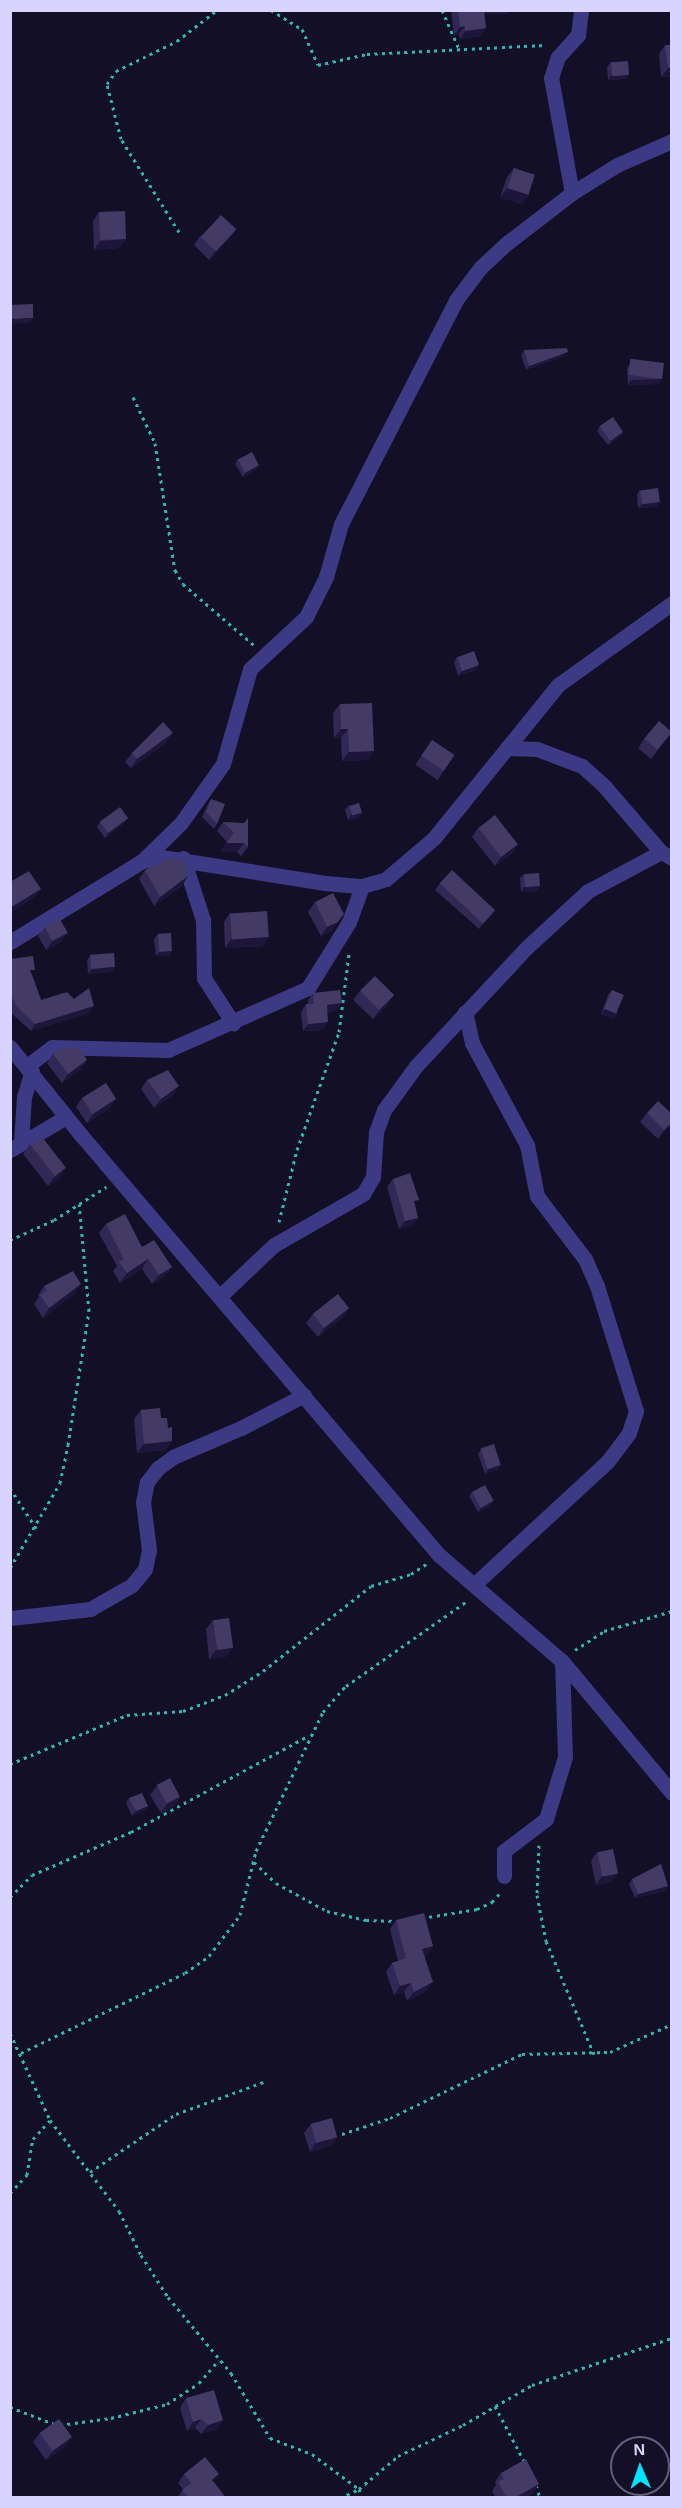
<!DOCTYPE html>
<html>
<head>
<meta charset="utf-8">
<style>
  body { margin:0 }
  #map { position:relative; width:682px; height:2508px; overflow:hidden; background:#130f26; font-family:Helvetica,sans-serif }
  div>[style] { position:absolute }
  .path>* { height:3px; margin-top:-1.5px; transform-origin:0; background:repeating-linear-gradient(90deg,#2fb8b0 0 3px,transparent 0 7.5px) }
  .minor>* { height:15px; margin:-7.5px; padding:0 7.5px; transform-origin:7.5px; border-radius:7.5px; background:#3d3a85 }
  .wall>* { inset:0; background:#312854; transform-origin:0 0 }
  .shaded-wall>* { inset:0; background:#1d163a }
  .building>* { inset:0; background:#433a66; transform-origin:0 0 }
  span { translate:-50% -50%; white-space:nowrap; text-align:center; line-height:1.15; -webkit-text-stroke:4.5px #130f26; paint-order:stroke }
  .frame { position:absolute; inset:0; border:12px solid #d9d4ff; pointer-events:none }
  .north { position:absolute; left:610px; top:2436px; width:60px; height:60px; box-sizing:border-box; background:#130f26; border:2px solid #625e7d; border-radius:50%; rotate:358deg; font-size:16px; font-weight:700; line-height:24px; text-align:center; color:#d9d4ff }
  .north::after { content:''; display:block; margin:auto; width:21px; height:27px; background:#00e5ff; clip-path:polygon(50% 0,100% 100%,50% 72%,0 100%) }
</style>
</head>
<body>
<div id="map">
  <div class="path">
    <div style="left:271px;top:10px;width:36px;rotate:32deg"></div>
    <div style="left:302px;top:29px;width:39px;rotate:66deg"></div>
    <div style="left:318px;top:65px;width:50px;rotate:-12.7deg"></div>
    <div style="left:367px;top:54px;width:179px;rotate:-2.9deg"></div>
    <div style="left:442px;top:10px;width:43px;rotate:66.4deg"></div>
    <div style="left:179px;top:232px;width:110px;rotate:-121.9deg"></div>
    <div style="left:121px;top:139px;width:57px;rotate:-104.3deg"></div>
    <div style="left:107px;top:84px;width:16px;rotate:-55deg"></div>
    <div style="left:116px;top:71px;width:68px;rotate:-26.2deg"></div>
    <div style="left:177px;top:41px;width:51px;rotate:-37.8deg"></div>
    <div style="left:133px;top:397px;width:51px;rotate:64.4deg"></div>
    <div style="left:155px;top:443px;width:129px;rotate:81.1deg"></div>
    <div style="left:175px;top:570px;width:16px;rotate:60deg"></div>
    <div style="left:183px;top:584px;width:94px;rotate:40.7deg"></div>
    <div style="left:279px;top:1222px;width:74px;rotate:-76deg"></div>
    <div style="left:297px;top:1150px;width:125px;rotate:-70.4deg"></div>
    <div style="left:339px;top:1032px;width:79px;rotate:-82.7deg"></div>
    <div style="left:10px;top:1240px;width:48px;rotate:-24.4deg"></div>
    <div style="left:54px;top:1220px;width:62px;rotate:-32.4deg"></div>
    <div style="left:10px;top:1488px;width:48px;rotate:57deg"></div>
    <div style="left:10px;top:1568px;width:99px;rotate:-59.5deg"></div>
    <div style="left:60px;top:1483px;width:39px;rotate:-78deg"></div>
    <div style="left:68px;top:1445px;width:136px;rotate:-81.1deg"></div>
    <div style="left:89px;top:1311px;width:107px;rotate:-95.3deg"></div>
    <div style="left:575px;top:1650px;width:35px;rotate:-33deg"></div>
    <div style="left:604px;top:1631px;width:71px;rotate:-16.4deg"></div>
    <div style="left:10px;top:1764px;width:127px;rotate:-22.7deg"></div>
    <div style="left:127px;top:1715px;width:56px;rotate:-4.1deg"></div>
    <div style="left:183px;top:1711px;width:45px;rotate:-20.9deg"></div>
    <div style="left:225px;top:1695px;width:45px;rotate:-32.3deg"></div>
    <div style="left:263px;top:1671px;width:137px;rotate:-38.2deg"></div>
    <div style="left:371px;top:1586px;width:42px;rotate:-16.7deg"></div>
    <div style="left:411px;top:1574px;width:20px;rotate:-33deg"></div>
    <div style="left:539px;top:1845px;width:50px;rotate:92.3deg"></div>
    <div style="left:537px;top:1895px;width:47px;rotate:78.9deg"></div>
    <div style="left:546px;top:1941px;width:123px;rotate:67deg"></div>
    <div style="left:254px;top:1862px;width:30px;rotate:44deg"></div>
    <div style="left:276px;top:1883px;width:58px;rotate:28.8deg"></div>
    <div style="left:327px;top:1911px;width:40px;rotate:13deg"></div>
    <div style="left:366px;top:1920px;width:31px;rotate:2deg"></div>
    <div style="left:10px;top:1897px;width:31px;rotate:-45deg"></div>
    <div style="left:32px;top:1875px;width:108px;rotate:-23.5deg"></div>
    <div style="left:131px;top:1832px;width:201px;rotate:-28.5deg"></div>
    <div style="left:422px;top:1918px;width:56px;rotate:-9.3deg"></div>
    <div style="left:477px;top:1909px;width:17px;rotate:-25deg"></div>
    <div style="left:492px;top:1902px;width:13px;rotate:-48deg"></div>
    <div style="left:10px;top:2033px;width:96px;rotate:65.3deg"></div>
    <div style="left:50px;top:2120px;width:114px;rotate:52.8deg"></div>
    <div style="left:119px;top:2211px;width:49px;rotate:63.4deg"></div>
    <div style="left:141px;top:2255px;width:50px;rotate:57.3deg"></div>
    <div style="left:168px;top:2297px;width:99px;rotate:50.3deg"></div>
    <div style="left:231px;top:2373px;width:76px;rotate:59deg"></div>
    <div style="left:270px;top:2438px;width:45px;rotate:20.9deg"></div>
    <div style="left:312px;top:2454px;width:59px;rotate:36.7deg"></div>
    <div style="left:359px;top:2489px;width:9px;rotate:72deg"></div>
    <div style="left:21px;top:2053px;width:182px;rotate:-26deg"></div>
    <div style="left:185px;top:1973px;width:29px;rotate:-35deg"></div>
    <div style="left:209px;top:1956px;width:51px;rotate:-52.9deg"></div>
    <div style="left:240px;top:1915px;width:66px;rotate:-76deg"></div>
    <div style="left:256px;top:1851px;width:154px;rotate:-64.3deg"></div>
    <div style="left:323px;top:1712px;width:35px;rotate:-49deg"></div>
    <div style="left:346px;top:1686px;width:148px;rotate:-35.1deg"></div>
    <div style="left:342px;top:2134px;width:51px;rotate:-18.4deg"></div>
    <div style="left:390px;top:2118px;width:147px;rotate:-25.9deg"></div>
    <div style="left:522px;top:2054px;width:88px;rotate:-1.3deg"></div>
    <div style="left:610px;top:2052px;width:68px;rotate:-24.3deg"></div>
    <div style="left:90px;top:2172px;width:104px;rotate:-34deg"></div>
    <div style="left:176px;top:2114px;width:96px;rotate:-20.1deg"></div>
    <div style="left:10px;top:2193px;width:25px;rotate:-47deg"></div>
    <div style="left:27px;top:2175px;width:36px;rotate:-81deg"></div>
    <div style="left:33px;top:2139px;width:25px;rotate:-48deg"></div>
    <div style="left:495px;top:2406px;width:64px;rotate:62.2deg"></div>
    <div style="left:10px;top:2407px;width:47px;rotate:21.1deg"></div>
    <div style="left:60px;top:2425px;width:51px;rotate:-7.8deg"></div>
    <div style="left:111px;top:2418px;width:58px;rotate:-14deg"></div>
    <div style="left:167px;top:2404px;width:38px;rotate:-33deg"></div>
    <div style="left:199px;top:2383px;width:30px;rotate:-49deg"></div>
    <div style="left:536px;top:2485px;width:14px;rotate:73deg"></div>
    <div style="left:340px;top:2498px;width:21px;rotate:-25deg"></div>
    <div style="left:359px;top:2489px;width:51px;rotate:-40.2deg"></div>
    <div style="left:398px;top:2456px;width:72px;rotate:-25.5deg"></div>
    <div style="left:463px;top:2425px;width:80px;rotate:-30.1deg"></div>
    <div style="left:532px;top:2385px;width:148px;rotate:-18.6deg"></div>
  </div>
  <div class="minor">
    <div style="left:572px;top:193px;width:117px;rotate:-100.3deg"></div>
    <div style="left:551px;top:78px;width:22px;rotate:-72deg"></div>
    <div style="left:558px;top:57px;width:30px;rotate:-48deg"></div>
    <div style="left:578px;top:35px;width:25px;rotate:-83deg"></div>
    <div style="left:507px;top:748px;width:81px;rotate:-51deg"></div>
    <div style="left:558px;top:685px;width:140px;rotate:-35.7deg"></div>
    <div style="left:183px;top:858px;width:65px;rotate:72.1deg"></div>
    <div style="left:203px;top:920px;width:58px;rotate:89deg"></div>
    <div style="left:204px;top:978px;width:54px;rotate:57.2deg"></div>
    <div style="left:142px;top:861px;width:54px;rotate:-44.3deg"></div>
    <div style="left:181px;top:823px;width:72px;rotate:-54.6deg"></div>
    <div style="left:223px;top:764px;width:99px;rotate:-74.1deg"></div>
    <div style="left:250px;top:669px;width:76px;rotate:-42.9deg"></div>
    <div style="left:306px;top:617px;width:45px;rotate:-63.4deg"></div>
    <div style="left:326px;top:577px;width:55px;rotate:-74.2deg"></div>
    <div style="left:341px;top:524px;width:252px;rotate:-62.8deg"></div>
    <div style="left:456px;top:300px;width:40px;rotate:-53deg"></div>
    <div style="left:480px;top:268px;width:37px;rotate:-43deg"></div>
    <div style="left:507px;top:243px;width:82px;rotate:-37.6deg"></div>
    <div style="left:572px;top:193px;width:53px;rotate:-31.9deg"></div>
    <div style="left:617px;top:165px;width:60px;rotate:-23.6deg"></div>
    <div style="left:10px;top:942px;width:155px;rotate:-31.5deg"></div>
    <div style="left:142px;top:861px;width:19px;rotate:-12deg"></div>
    <div style="left:161px;top:857px;width:166px;rotate:9deg"></div>
    <div style="left:325px;top:883px;width:37px;rotate:5deg"></div>
    <div style="left:362px;top:886px;width:25px;rotate:-16deg"></div>
    <div style="left:386px;top:879px;width:63px;rotate:-40.5deg"></div>
    <div style="left:434px;top:838px;width:116px;rotate:-51deg"></div>
    <div style="left:507px;top:748px;width:30px;rotate:2deg"></div>
    <div style="left:537px;top:749px;width:48px;rotate:20.7deg"></div>
    <div style="left:582px;top:766px;width:31px;rotate:42deg"></div>
    <div style="left:605px;top:787px;width:86px;rotate:49.3deg"></div>
    <div style="left:661px;top:852px;width:13px;rotate:29deg"></div>
    <div style="left:465px;top:1012px;width:32px;rotate:77deg"></div>
    <div style="left:472px;top:1043px;width:116px;rotate:61.7deg"></div>
    <div style="left:527px;top:1145px;width:52px;rotate:78.9deg"></div>
    <div style="left:537px;top:1196px;width:79px;rotate:52.7deg"></div>
    <div style="left:585px;top:1259px;width:30px;rotate:66deg"></div>
    <div style="left:597px;top:1286px;width:131px;rotate:72.7deg"></div>
    <div style="left:636px;top:1411px;width:23px;rotate:108deg"></div>
    <div style="left:629px;top:1433px;width:36px;rotate:127deg"></div>
    <div style="left:607px;top:1462px;width:180px;rotate:137.3deg"></div>
    <div style="left:10px;top:1047px;width:113px;rotate:51.1deg"></div>
    <div style="left:81px;top:1135px;width:552px;rotate:49.56deg"></div>
    <div style="left:439px;top:1555px;width:162px;rotate:40.8deg"></div>
    <div style="left:562px;top:1661px;width:172px;rotate:50.2deg"></div>
    <div style="left:27px;top:1066px;width:31px;rotate:-37deg"></div>
    <div style="left:52px;top:1047px;width:116px;rotate:1.5deg"></div>
    <div style="left:168px;top:1050px;width:153px;rotate:-23.9deg"></div>
    <div style="left:308px;top:988px;width:78px;rotate:-58.2deg"></div>
    <div style="left:349px;top:922px;width:38px;rotate:-70deg"></div>
    <div style="left:21px;top:1143px;width:46px;rotate:-86.3deg"></div>
    <div style="left:24px;top:1097px;width:27px;rotate:-73deg"></div>
    <div style="left:10px;top:1150px;width:65px;rotate:-30.5deg"></div>
    <div style="left:220px;top:1296px;width:74px;rotate:-43.4deg"></div>
    <div style="left:274px;top:1245px;width:103px;rotate:-29.8deg"></div>
    <div style="left:363px;top:1194px;width:20px;rotate:-60deg"></div>
    <div style="left:373px;top:1177px;width:45px;rotate:-86.2deg"></div>
    <div style="left:376px;top:1132px;width:23px;rotate:-70deg"></div>
    <div style="left:384px;top:1110px;width:54px;rotate:-54deg"></div>
    <div style="left:416px;top:1066px;width:161px;rotate:-47deg"></div>
    <div style="left:526px;top:948px;width:84px;rotate:-42.6deg"></div>
    <div style="left:588px;top:891px;width:83px;rotate:-28.1deg"></div>
    <div style="left:10px;top:1618px;width:81px;rotate:-6.4deg"></div>
    <div style="left:90px;top:1609px;width:48px;rotate:-29.7deg"></div>
    <div style="left:132px;top:1585px;width:21px;rotate:-51deg"></div>
    <div style="left:145px;top:1569px;width:19px;rotate:-78deg"></div>
    <div style="left:149px;top:1550px;width:48px;rotate:-97.1deg"></div>
    <div style="left:143px;top:1502px;width:20px;rotate:-79deg"></div>
    <div style="left:147px;top:1482px;width:18px;rotate:-52deg"></div>
    <div style="left:158px;top:1468px;width:19px;rotate:-36deg"></div>
    <div style="left:173px;top:1457px;width:74px;rotate:-23.1deg"></div>
    <div style="left:241px;top:1428px;width:71px;rotate:-27.6deg"></div>
    <div style="left:504px;top:1876px;width:25px;rotate:-90deg"></div>
    <div style="left:504px;top:1851px;width:53px;rotate:-37.3deg"></div>
    <div style="left:546px;top:1819px;width:65px;rotate:-73deg"></div>
    <div style="left:565px;top:1757px;width:96px;rotate:-91.8deg"></div>
  </div>
  <div class="wall">
    <div style="clip-path:polygon(451px 10px,510px 10px,507px 14px,484px 14px,486px 28px,480px 36px,460px 39px,459px 34px,454px 35px)"></div>
    <div style="clip-path:polygon(665px 45px,672px 45px,672px 76px,661px 77px,659px 54px)"></div>
    <div style="clip-path:polygon(611px 62px,629px 75px,625px 79px,608px 80px,607px 67px)"></div>
    <div style="clip-path:polygon(514px 168px,529px 195px,522px 204px,500px 197px,507px 177px)"></div>
    <div style="clip-path:polygon(99px 212px,126px 239px,119px 248px,94px 250px,93px 221px)"></div>
    <div style="clip-path:polygon(236px 229px,230px 238px,209px 260px,194px 245px,200px 236px)"></div>
    <div style="clip-path:polygon(524px 350px,564px 356px,526px 370px,521px 355px)"></div>
    <div style="clip-path:polygon(630px 364px,662px 379px,659px 384px,628px 385px,627px 368px)"></div>
    <div style="clip-path:polygon(600px 426px,623px 432px,620px 437px,608px 445px,597px 431px)"></div>
    <div style="clip-path:polygon(238px 459px,256px 470px,243px 477px,235px 464px)"></div>
    <div style="clip-path:polygon(640px 490px,660px 502px,656px 507px,638px 508px,637px 494px)"></div>
    <div style="clip-path:polygon(457px 657px,476px 670px,458px 676px,454px 662px)"></div>
    <div style="clip-path:polygon(340px 704px,374px 751px,368px 760px,342px 761px,341px 738px,334px 738px,333px 713px)"></div>
    <div style="clip-path:polygon(672px 732px,651px 759px,638px 748px,644px 739px)"></div>
    <div style="left:432px;top:740px;width:27px;height:30px;rotate:34deg"></div>
    <div style="clip-path:polygon(167px 742px,131px 768px,125px 762px,132px 753px)"></div>
    <div style="clip-path:polygon(211px 799px,217px 824px,214px 829px,202px 817px,208px 804px)"></div>
    <div style="clip-path:polygon(349px 805px,362px 813px,358px 818px,348px 820px,345px 810px)"></div>
    <div style="clip-path:polygon(100px 822px,125px 822px,105px 838px,97px 827px)"></div>
    <div style="clip-path:polygon(223px 822px,248px 847px,241px 856px,237px 852px,220px 852px,227px 842px,217px 831px)"></div>
    <div style="clip-path:polygon(478px 828px,518px 844px,512px 853px,495px 866px,472px 837px)"></div>
    <div style="clip-path:polygon(145px 870px,182px 886px,154px 906px,139px 879px)"></div>
    <div style="clip-path:polygon(524px 874px,540px 886px,537px 891px,521px 892px,520px 878px)"></div>
    <div style="clip-path:polygon(440px 883px,495px 910px,490px 917px,479px 929px,435px 890px)"></div>
    <div style="clip-path:polygon(315px 902px,332px 931px,321px 936px,308px 912px)"></div>
    <div style="clip-path:polygon(230px 913px,263px 946px,225px 948px,224px 922px)"></div>
    <div style="clip-path:polygon(45px 927px,61px 942px,46px 950px,38px 936px)"></div>
    <div style="clip-path:polygon(158px 934px,172px 951px,169px 956px,156px 956px,154px 939px)"></div>
    <div style="clip-path:polygon(90px 956px,112px 972px,88px 974px,87px 960px)"></div>
    <div style="clip-path:polygon(10px 959px,32px 974px,41px 1000px,74px 999px,89px 1013px,31px 1031px,11px 1013px,10px 1011px)"></div>
    <div style="clip-path:polygon(612px 990px,617px 1014px,614px 1019px,601px 1014px,608px 995px)"></div>
    <div style="clip-path:polygon(360px 991px,394px 995px,388px 1004px,373px 1019px,353px 1000px)"></div>
    <div style="clip-path:polygon(313px 993px,336px 1011px,327px 1012px,323px 1030px,303px 1031px,301px 1012px,306px 1004px,308px 1004px,308px 1000px)"></div>
    <div style="clip-path:polygon(53px 1054px,87px 1060px,81px 1069px,62px 1083px,47px 1063px)"></div>
    <div style="clip-path:polygon(147px 1080px,173px 1095px,154px 1108px,141px 1089px)"></div>
    <div style="clip-path:polygon(82px 1098px,110px 1108px,87px 1123px,76px 1107px)"></div>
    <div style="clip-path:polygon(647px 1113px,672px 1114px,672px 1124px,658px 1139px,640px 1122px)"></div>
    <div style="clip-path:polygon(30px 1144px,60px 1178px,48px 1186px,23px 1154px)"></div>
    <div style="clip-path:polygon(393px 1179px,415px 1205px,418px 1218px,412px 1226px,399px 1229px,387px 1187px)"></div>
    <div style="clip-path:polygon(106px 1224px,172px 1267px,165px 1276px,152px 1284px,142px 1269px,120px 1283px,113px 1271px,117px 1266px,99px 1233px)"></div>
    <div style="clip-path:polygon(44px 1286px,75px 1293px,43px 1318px,34px 1304px,39px 1297px,38px 1295px)"></div>
    <div style="clip-path:polygon(313px 1314px,343px 1317px,318px 1337px,306px 1323px)"></div>
    <div style="clip-path:polygon(141px 1410px,161px 1418px,168px 1428px,172px 1441px,166px 1450px,137px 1453px,134px 1419px)"></div>
    <div style="clip-path:polygon(481px 1449px,498px 1469px,485px 1474px,478px 1454px)"></div>
    <div style="clip-path:polygon(472px 1492px,490px 1506px,478px 1512px,469px 1496px)"></div>
    <div style="clip-path:polygon(213px 1620px,226px 1657px,209px 1659px,206px 1629px)"></div>
    <div style="clip-path:polygon(157px 1786px,180px 1797px,174px 1806px,161px 1813px,150px 1795px)"></div>
    <div style="clip-path:polygon(129px 1798px,148px 1806px,144px 1810px,132px 1816px,126px 1803px)"></div>
    <div style="clip-path:polygon(597px 1852px,611px 1882px,596px 1885px,591px 1861px)"></div>
    <div style="clip-path:polygon(632px 1879px,668px 1886px,665px 1891px,635px 1898px,629px 1884px)"></div>
    <div style="clip-path:polygon(396px 1920px,433px 1946px,427px 1955px,425px 1956px,427px 1991px,407px 2001px,404px 1992px,394px 1995px,386px 1972px,392px 1963px,398px 1961px,390px 1929px)"></div>
    <div style="clip-path:polygon(311px 2124px,337px 2137px,331px 2146px,310px 2152px,304px 2133px)"></div>
    <div style="clip-path:polygon(186px 2398px,223px 2420px,217px 2429px,201px 2434px,195px 2428px,187px 2431px,180px 2408px)"></div>
    <div style="clip-path:polygon(40px 2433px,72px 2437px,66px 2446px,46px 2460px,33px 2442px)"></div>
    <div style="clip-path:polygon(501px 2473px,539px 2484px,533px 2493px,525px 2498px,496px 2498px,492px 2491px,496px 2485px,495px 2482px)"></div>
    <div style="clip-path:polygon(184px 2474px,214px 2482px,226px 2498px,177px 2498px,183px 2489px,178px 2483px)"></div>
  </div>
  <div class="shaded-wall">
    <div style="clip-path:polygon(480px 10px,510px 10px,507px 14px,477px 14px)"></div>
    <div style="clip-path:polygon(465px 26px,459px 34px,454px 35px,460px 27px)"></div>
    <div style="clip-path:polygon(486px 28px,480px 36px,460px 39px,465px 31px)"></div>
    <div style="clip-path:polygon(672px 67px,672px 76px,661px 77px,668px 68px)"></div>
    <div style="clip-path:polygon(611px 75px,629px 75px,625px 79px,608px 80px)"></div>
    <div style="clip-path:polygon(507px 188px,529px 195px,522px 204px,500px 197px)"></div>
    <div style="clip-path:polygon(236px 229px,230px 238px,209px 260px,215px 251px)"></div>
    <div style="clip-path:polygon(126px 239px,119px 248px,94px 250px,100px 241px)"></div>
    <div style="clip-path:polygon(33px 318px,30px 323px,10px 324px,13px 319px)"></div>
    <div style="clip-path:polygon(568px 352px,564px 356px,526px 370px,529px 366px)"></div>
    <div style="clip-path:polygon(662px 379px,659px 384px,628px 385px,631px 380px)"></div>
    <div style="clip-path:polygon(623px 432px,620px 437px,608px 445px,611px 441px)"></div>
    <div style="clip-path:polygon(259px 465px,256px 470px,243px 477px,246px 472px)"></div>
    <div style="clip-path:polygon(660px 502px,656px 507px,638px 508px,642px 504px)"></div>
    <div style="clip-path:polygon(479px 665px,476px 670px,458px 676px,462px 671px)"></div>
    <div style="clip-path:polygon(341px 729px,348px 729px,341px 738px,334px 738px)"></div>
    <div style="clip-path:polygon(173px 733px,167px 742px,131px 768px,137px 759px)"></div>
    <div style="clip-path:polygon(374px 751px,368px 760px,342px 761px,349px 752px)"></div>
    <div style="clip-path:polygon(362px 813px,358px 818px,348px 820px,351px 815px)"></div>
    <div style="clip-path:polygon(128px 818px,125px 822px,105px 838px,108px 833px)"></div>
    <div style="clip-path:polygon(226px 843px,244px 843px,237px 852px,220px 852px)"></div>
    <div style="clip-path:polygon(518px 844px,512px 853px,495px 866px,501px 857px)"></div>
    <div style="clip-path:polygon(188px 876px,182px 886px,154px 906px,160px 897px)"></div>
    <div style="clip-path:polygon(540px 886px,537px 891px,521px 892px,524px 887px)"></div>
    <div style="clip-path:polygon(41px 889px,34px 898px,10px 913px,10px 908px)"></div>
    <div style="clip-path:polygon(495px 910px,490px 917px,479px 929px,484px 922px)"></div>
    <div style="clip-path:polygon(338px 922px,332px 931px,321px 936px,327px 927px)"></div>
    <div style="clip-path:polygon(68px 933px,61px 942px,46px 950px,52px 941px)"></div>
    <div style="clip-path:polygon(269px 937px,263px 946px,225px 948px,231px 939px)"></div>
    <div style="clip-path:polygon(172px 951px,169px 956px,156px 956px,159px 952px)"></div>
    <div style="clip-path:polygon(115px 967px,112px 972px,88px 974px,92px 969px)"></div>
    <div style="clip-path:polygon(394px 995px,388px 1004px,373px 1019px,379px 1010px)"></div>
    <div style="clip-path:polygon(342px 1003px,336px 1011px,321px 1012px,327px 1005px)"></div>
    <div style="clip-path:polygon(94px 1006px,89px 1013px,31px 1031px,35px 1024px)"></div>
    <div style="clip-path:polygon(605px 1009px,617px 1014px,614px 1019px,601px 1014px)"></div>
    <div style="clip-path:polygon(328px 1022px,323px 1030px,303px 1031px,308px 1024px)"></div>
    <div style="clip-path:polygon(87px 1060px,81px 1069px,62px 1083px,68px 1074px)"></div>
    <div style="clip-path:polygon(179px 1086px,173px 1095px,154px 1108px,161px 1099px)"></div>
    <div style="clip-path:polygon(116px 1099px,110px 1108px,87px 1123px,93px 1114px)"></div>
    <div style="clip-path:polygon(672px 1122px,669px 1127px,658px 1139px,664px 1130px)"></div>
    <div style="clip-path:polygon(66px 1168px,60px 1178px,48px 1186px,54px 1177px)"></div>
    <div style="clip-path:polygon(418px 1218px,412px 1226px,399px 1229px,405px 1221px)"></div>
    <div style="clip-path:polygon(148px 1259px,142px 1269px,120px 1283px,127px 1273px)"></div>
    <div style="clip-path:polygon(172px 1267px,165px 1276px,152px 1284px,159px 1275px)"></div>
    <div style="clip-path:polygon(81px 1284px,75px 1293px,43px 1318px,49px 1308px)"></div>
    <div style="clip-path:polygon(349px 1308px,343px 1317px,318px 1337px,324px 1328px)"></div>
    <div style="clip-path:polygon(172px 1441px,166px 1450px,137px 1453px,144px 1444px)"></div>
    <div style="clip-path:polygon(501px 1465px,498px 1469px,485px 1474px,488px 1469px)"></div>
    <div style="clip-path:polygon(494px 1501px,490px 1506px,478px 1512px,481px 1508px)"></div>
    <div style="clip-path:polygon(233px 1648px,226px 1657px,209px 1659px,216px 1650px)"></div>
    <div style="clip-path:polygon(180px 1797px,174px 1806px,161px 1813px,167px 1804px)"></div>
    <div style="clip-path:polygon(148px 1806px,144px 1810px,132px 1816px,136px 1811px)"></div>
    <div style="clip-path:polygon(618px 1873px,611px 1882px,596px 1885px,602px 1876px)"></div>
    <div style="clip-path:polygon(668px 1886px,665px 1891px,635px 1898px,638px 1894px)"></div>
    <div style="clip-path:polygon(433px 1946px,427px 1955px,416px 1958px,422px 1949px)"></div>
    <div style="clip-path:polygon(433px 1982px,427px 1991px,407px 2001px,414px 1992px)"></div>
    <div style="clip-path:polygon(411px 1983px,404px 1992px,394px 1995px,400px 1986px)"></div>
    <div style="clip-path:polygon(337px 2137px,331px 2146px,310px 2152px,316px 2142px)"></div>
    <div style="clip-path:polygon(201px 2419px,195px 2428px,187px 2431px,193px 2422px)"></div>
    <div style="clip-path:polygon(223px 2420px,217px 2429px,201px 2434px,208px 2425px)"></div>
    <div style="clip-path:polygon(72px 2437px,66px 2446px,46px 2460px,53px 2451px)"></div>
    <div style="clip-path:polygon(539px 2484px,533px 2493px,525px 2498px,514px 2498px)"></div>
  </div>
  <div class="building">
    <div style="clip-path:polygon(458px 10px,484px 10px,486px 28px,465px 31px,465px 26px,460px 27px)"></div>
    <div style="clip-path:polygon(665px 45px,672px 45px,672px 67px,668px 68px)"></div>
    <div style="left:628px;top:61px;width:14px;height:17px;rotate:86deg"></div>
    <div style="left:514px;top:168px;width:22px;height:21px;rotate:18deg"></div>
    <div style="left:125px;top:211px;width:28px;height:26px;rotate:88deg"></div>
    <div style="left:221px;top:215px;width:21px;height:30px;rotate:43deg"></div>
    <div style="clip-path:polygon(33px 304px,33px 318px,13px 319px,10px 316px,10px 305px)"></div>
    <div style="clip-path:polygon(567px 348px,568px 352px,529px 366px,524px 350px)"></div>
    <div style="left:664px;top:363px;width:16px;height:34px;rotate:97deg"></div>
    <div style="left:613px;top:417px;width:18px;height:16px;rotate:56deg"></div>
    <div style="left:252px;top:452px;width:15px;height:16px;rotate:62deg"></div>
    <div style="left:658px;top:488px;width:14px;height:18px;rotate:82deg"></div>
    <div style="left:474px;top:651px;width:15px;height:18px;rotate:70deg"></div>
    <div style="clip-path:polygon(372px 703px,374px 751px,349px 752px,348px 729px,341px 729px,340px 704px)"></div>
    <div style="left:659px;top:721px;width:17px;height:23px;rotate:40deg"></div>
    <div style="clip-path:polygon(163px 722px,173px 733px,137px 759px,132px 753px)"></div>
    <div style="left:432px;top:740px;width:27px;height:19px;rotate:34deg"></div>
    <div style="clip-path:polygon(211px 799px,225px 804px,217px 824px,206px 812px)"></div>
    <div style="left:359px;top:803px;width:10px;height:10px;rotate:73deg"></div>
    <div style="left:120px;top:807px;width:14px;height:25px;rotate:54deg"></div>
    <div style="left:495px;top:815px;width:37px;height:21px;rotate:52deg"></div>
    <div style="clip-path:polygon(248px 818px,248px 847px,244px 843px,226px 843px,234px 833px,223px 822px,244px 823px)"></div>
    <div style="clip-path:polygon(168px 858px,183px 860px,188px 876px,160px 897px,145px 870px)"></div>
    <div style="left:452px;top:870px;width:59px;height:18px;rotate:43deg"></div>
    <div style="clip-path:polygon(29px 871px,41px 889px,10px 908px,10px 882px)"></div>
    <div style="left:539px;top:873px;width:13px;height:15px;rotate:86deg"></div>
    <div style="clip-path:polygon(333px 893px,344px 914px,338px 922px,327px 927px,315px 902px)"></div>
    <div style="left:267px;top:911px;width:26px;height:37px;rotate:86deg"></div>
    <div style="clip-path:polygon(59px 918px,68px 933px,52px 941px,45px 927px)"></div>
    <div style="left:171px;top:933px;width:18px;height:13px;rotate:87deg"></div>
    <div style="left:114px;top:953px;width:14px;height:24px;rotate:86deg"></div>
    <div style="clip-path:polygon(33px 956px,35px 970px,30px 970px,41px 1000px,67px 992px,74px 999px,89px 988px,94px 1006px,35px 1024px,16px 1006px,10px 992px,10px 959px)"></div>
    <div style="left:375px;top:976px;width:27px;height:21px;rotate:45deg"></div>
    <div style="clip-path:polygon(340px 990px,342px 1003px,327px 1005px,328px 1022px,308px 1024px,306px 1004px,314px 1004px,313px 993px)"></div>
    <div style="left:612px;top:990px;width:13px;height:20px;rotate:23deg"></div>
    <div style="clip-path:polygon(62px 1048px,79px 1048px,87px 1060px,68px 1074px,53px 1054px)"></div>
    <div style="clip-path:polygon(168px 1070px,179px 1086px,161px 1099px,147px 1080px)"></div>
    <div style="left:106px;top:1083px;width:19px;height:28px;rotate:58deg"></div>
    <div style="clip-path:polygon(658px 1101px,672px 1114px,672px 1122px,664px 1130px,647px 1113px)"></div>
    <div style="left:42px;top:1137px;width:39px;height:14px;rotate:52deg"></div>
    <div style="clip-path:polygon(410px 1173px,419px 1200px,414px 1201px,418px 1218px,405px 1221px,393px 1179px)"></div>
    <div style="clip-path:polygon(125px 1214px,142px 1247px,154px 1240px,172px 1267px,159px 1275px,148px 1259px,127px 1273px,119px 1262px,124px 1259px,106px 1224px)"></div>
    <div style="clip-path:polygon(73px 1271px,81px 1284px,49px 1308px,40px 1295px,47px 1290px,44px 1286px)"></div>
    <div style="left:338px;top:1294px;width:18px;height:32px;rotate:52deg"></div>
    <div style="clip-path:polygon(160px 1408px,161px 1418px,167px 1418px,168px 1428px,172px 1427px,172px 1441px,144px 1444px,141px 1410px)"></div>
    <div style="left:494px;top:1444px;width:22px;height:14px;rotate:72deg"></div>
    <div style="left:485px;top:1485px;width:18px;height:15px;rotate:61deg"></div>
    <div style="clip-path:polygon(11px 1588px,12px 1602px,10px 1602px,10px 1589px)"></div>
    <div style="left:229px;top:1618px;width:30px;height:16px;rotate:82deg"></div>
    <div style="left:170px;top:1778px;width:21px;height:15px;rotate:62deg"></div>
    <div style="clip-path:polygon(142px 1793px,148px 1806px,136px 1811px,129px 1798px)"></div>
    <div style="left:613px;top:1849px;width:25px;height:16px;rotate:78deg"></div>
    <div style="clip-path:polygon(661px 1864px,668px 1886px,638px 1894px,632px 1879px)"></div>
    <div style="clip-path:polygon(424px 1913px,433px 1946px,422px 1949px,433px 1982px,414px 1992px,411px 1983px,400px 1986px,392px 1963px,406px 1958px,396px 1920px)"></div>
    <div style="left:332px;top:2118px;width:20px;height:22px;rotate:75deg"></div>
    <div style="clip-path:polygon(214px 2390px,223px 2420px,208px 2425px,201px 2419px,193px 2422px,186px 2398px)"></div>
    <div style="left:59px;top:2419px;width:22px;height:24px;rotate:54deg"></div>
    <div style="clip-path:polygon(205px 2457px,219px 2474px,212px 2480px,226px 2498px,189px 2498px,182px 2490px,191px 2483px,184px 2474px)"></div>
    <div style="clip-path:polygon(526px 2459px,539px 2484px,514px 2498px,507px 2498px,498px 2482px,504px 2479px,501px 2473px)"></div>
  </div>
  <div class="frame"></div>
  <div class="north">N</div>
</div>
</body>
</html>
